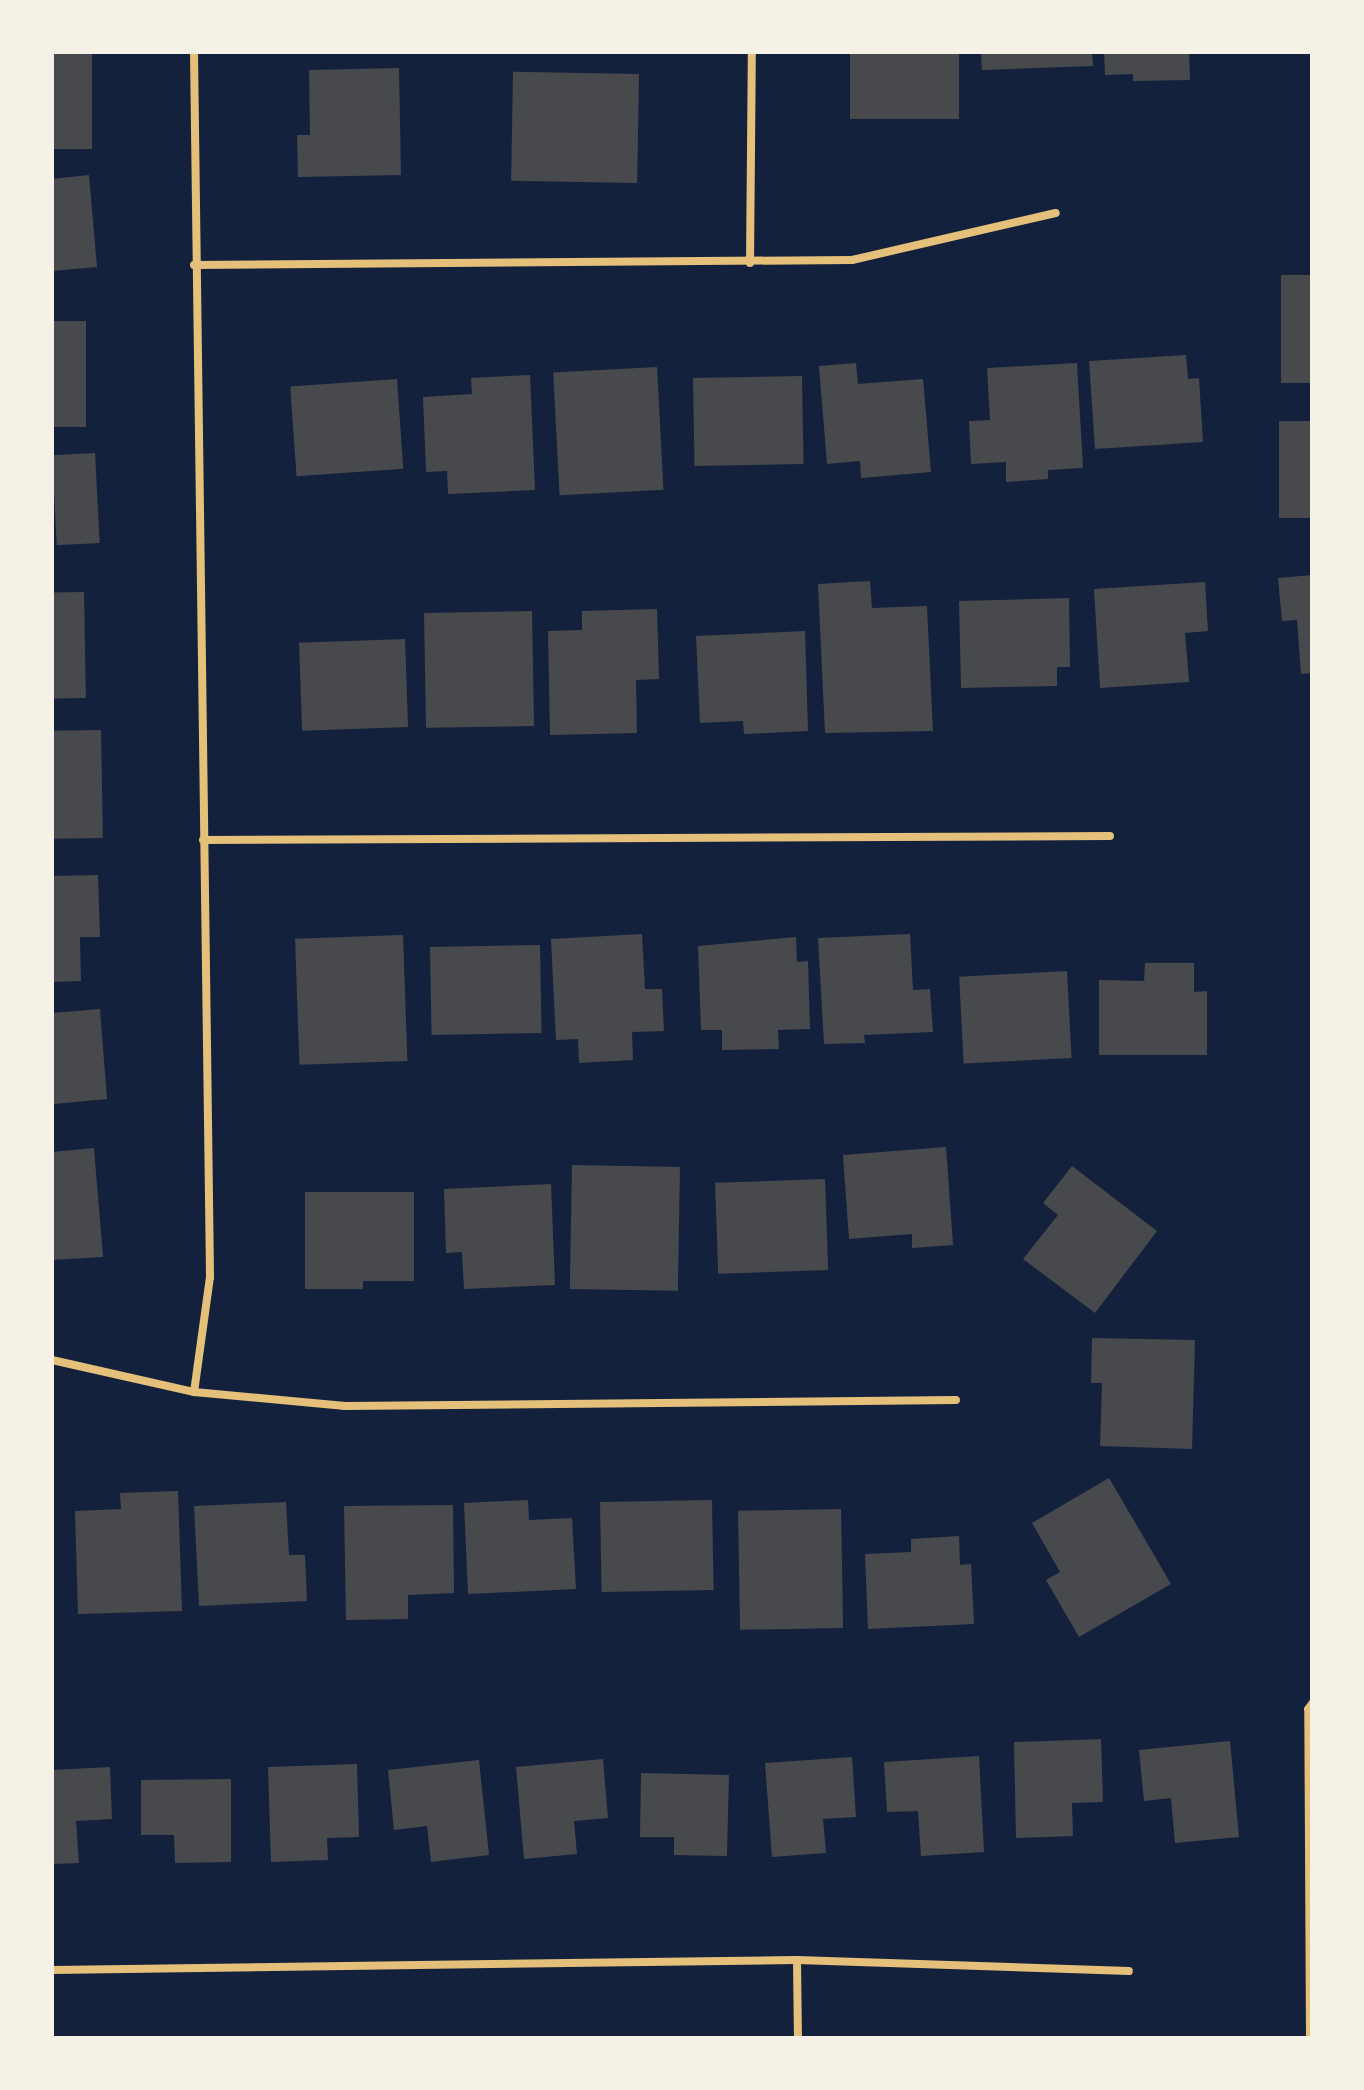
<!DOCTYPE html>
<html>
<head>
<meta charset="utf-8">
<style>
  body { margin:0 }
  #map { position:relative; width:1364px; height:2090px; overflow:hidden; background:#14213d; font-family:"Playfair Display",serif }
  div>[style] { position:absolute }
  .building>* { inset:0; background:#48494c; transform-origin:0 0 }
  .service>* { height:6px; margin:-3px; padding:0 3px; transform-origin:3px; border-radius:3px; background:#e5c07b }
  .minor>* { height:8px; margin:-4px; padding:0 4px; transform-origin:4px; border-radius:4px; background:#e5c07b }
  span { translate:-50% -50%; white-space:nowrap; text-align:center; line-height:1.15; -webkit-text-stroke:6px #f6f1e7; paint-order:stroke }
  .frame { position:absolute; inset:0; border:54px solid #f6f1e7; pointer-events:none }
</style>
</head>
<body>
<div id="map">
  <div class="building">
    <div style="left:52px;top:52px;width:40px;height:97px"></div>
    <div style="left:850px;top:52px;width:109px;height:67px"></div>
    <div style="clip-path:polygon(981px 52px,1092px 52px,1093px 66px,982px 70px)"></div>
    <div style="clip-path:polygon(1104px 52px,1189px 52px,1190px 80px,1133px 81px,1133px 74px,1105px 75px)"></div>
    <div style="clip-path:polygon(399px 68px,401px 175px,298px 177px,297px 135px,310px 135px,309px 70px)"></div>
    <div style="left:639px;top:74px;width:109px;height:126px;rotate:91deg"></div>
    <div style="clip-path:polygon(89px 175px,97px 267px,52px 271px,52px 179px)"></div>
    <div style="left:1312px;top:275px;width:108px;height:31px;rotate:90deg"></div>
    <div style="left:52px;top:321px;width:34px;height:106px"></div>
    <div style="clip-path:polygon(1186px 355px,1188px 379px,1199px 378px,1203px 442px,1095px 449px,1089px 361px)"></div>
    <div style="clip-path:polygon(856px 363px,858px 384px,923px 379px,931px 472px,861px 478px,860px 461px,827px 464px,819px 366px)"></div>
    <div style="clip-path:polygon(1077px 363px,1083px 468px,1048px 470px,1048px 479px,1006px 482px,1006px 462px,971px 464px,969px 421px,990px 420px,987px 368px)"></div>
    <div style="left:657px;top:367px;width:123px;height:104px;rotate:87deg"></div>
    <div style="clip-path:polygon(530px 375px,535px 490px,448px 494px,447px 471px,426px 472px,423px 397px,472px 394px,471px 378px)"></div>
    <div style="left:802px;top:376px;width:88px;height:109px;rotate:89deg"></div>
    <div style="left:397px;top:379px;width:90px;height:107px;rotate:86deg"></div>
    <div style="left:1312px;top:421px;width:97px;height:33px;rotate:90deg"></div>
    <div style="left:95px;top:453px;width:90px;height:43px;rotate:87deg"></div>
    <div style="clip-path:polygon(1312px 575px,1312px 673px,1301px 674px,1297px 620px,1282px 621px,1278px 578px)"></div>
    <div style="clip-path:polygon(870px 581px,872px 608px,927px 606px,933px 731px,825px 733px,818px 584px)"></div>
    <div style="clip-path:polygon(1205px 582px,1208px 631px,1185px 633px,1189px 682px,1100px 688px,1094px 589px)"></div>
    <div style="left:84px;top:592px;width:106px;height:32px;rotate:89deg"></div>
    <div style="clip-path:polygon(1069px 598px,1070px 667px,1057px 667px,1057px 686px,961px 688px,959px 601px)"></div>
    <div style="clip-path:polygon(657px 609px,659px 679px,636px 680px,637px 733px,550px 735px,548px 631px,582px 630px,582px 611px)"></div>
    <div style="left:532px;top:611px;width:115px;height:108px;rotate:89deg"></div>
    <div style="clip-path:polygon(805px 631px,808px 731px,744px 734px,743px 721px,700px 723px,696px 636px)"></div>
    <div style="left:405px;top:639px;width:88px;height:106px;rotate:88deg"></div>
    <div style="left:101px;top:730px;width:108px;height:49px;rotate:89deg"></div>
    <div style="clip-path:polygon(98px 875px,100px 937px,80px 937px,81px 981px,52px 982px,52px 876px)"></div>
    <div style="clip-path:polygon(642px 934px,645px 989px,662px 989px,664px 1031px,632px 1032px,633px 1060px,579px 1063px,578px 1039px,556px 1040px,551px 939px)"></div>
    <div style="clip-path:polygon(910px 934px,913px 990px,930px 989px,933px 1032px,864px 1035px,865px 1043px,824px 1044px,818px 938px)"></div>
    <div style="left:403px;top:935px;width:126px;height:108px;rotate:88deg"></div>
    <div style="clip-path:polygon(796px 937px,797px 962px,808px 961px,810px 1029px,778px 1030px,779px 1049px,722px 1050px,722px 1030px,701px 1030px,698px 946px)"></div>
    <div style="left:540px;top:945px;width:88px;height:110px;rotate:89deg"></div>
    <div style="clip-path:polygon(1145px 963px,1194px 963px,1194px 992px,1207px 991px,1207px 1055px,1099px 1055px,1099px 980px,1144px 981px)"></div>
    <div style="left:1067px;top:971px;width:87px;height:108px;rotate:87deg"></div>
    <div style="clip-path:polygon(100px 1009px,107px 1099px,54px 1104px,52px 1118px,52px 1013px)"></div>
    <div style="clip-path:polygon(946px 1147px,953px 1245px,912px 1248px,912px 1234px,849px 1239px,843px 1155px)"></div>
    <div style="clip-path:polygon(94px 1148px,103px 1257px,52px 1260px,52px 1152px)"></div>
    <div style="left:572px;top:1165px;width:108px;height:124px;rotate:1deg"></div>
    <div style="clip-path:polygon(1072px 1166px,1157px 1231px,1095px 1313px,1023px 1259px,1058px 1215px,1043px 1203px)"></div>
    <div style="left:825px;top:1179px;width:91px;height:110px;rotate:88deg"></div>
    <div style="clip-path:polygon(551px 1184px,555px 1285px,464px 1289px,462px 1252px,446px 1253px,444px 1189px)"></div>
    <div style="clip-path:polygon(305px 1192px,414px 1192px,414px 1281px,363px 1281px,363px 1289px,305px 1289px)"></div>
    <div style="clip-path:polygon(1092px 1338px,1195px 1340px,1192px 1449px,1100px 1446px,1102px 1383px,1091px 1383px)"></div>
    <div style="clip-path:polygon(1109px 1478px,1171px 1584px,1079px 1637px,1046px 1580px,1060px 1572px,1032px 1523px)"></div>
    <div style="clip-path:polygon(178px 1491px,182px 1611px,78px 1614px,75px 1511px,121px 1509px,120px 1493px)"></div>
    <div style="clip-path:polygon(528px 1500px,529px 1520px,572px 1518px,576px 1589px,468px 1594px,464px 1503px)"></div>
    <div style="left:712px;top:1500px;width:90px;height:112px;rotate:89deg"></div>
    <div style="clip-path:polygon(286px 1502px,289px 1555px,305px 1555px,307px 1601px,199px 1606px,194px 1506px)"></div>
    <div style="clip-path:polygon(453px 1505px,454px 1593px,408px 1595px,408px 1619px,346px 1620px,344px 1506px)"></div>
    <div style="left:841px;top:1509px;width:119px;height:103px;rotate:89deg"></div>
    <div style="clip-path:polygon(959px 1536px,960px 1565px,971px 1564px,974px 1624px,868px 1629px,865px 1554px,911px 1552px,911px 1539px)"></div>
    <div style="clip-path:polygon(1101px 1739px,1103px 1802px,1072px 1803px,1073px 1836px,1016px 1838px,1014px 1742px)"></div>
    <div style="clip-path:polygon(1230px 1741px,1239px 1837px,1175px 1843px,1171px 1798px,1144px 1801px,1139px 1750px)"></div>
    <div style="clip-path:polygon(979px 1756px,984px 1852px,921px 1856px,918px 1811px,887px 1812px,884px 1762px)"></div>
    <div style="clip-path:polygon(852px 1757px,856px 1817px,823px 1819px,826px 1853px,772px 1857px,765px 1763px)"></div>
    <div style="clip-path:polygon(603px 1759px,608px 1818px,574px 1821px,577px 1854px,524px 1859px,516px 1767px)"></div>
    <div style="clip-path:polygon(479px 1760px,489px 1855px,431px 1862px,427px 1826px,394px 1830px,388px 1770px)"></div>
    <div style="clip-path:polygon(357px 1764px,359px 1837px,327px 1838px,328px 1860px,271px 1862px,268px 1767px)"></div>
    <div style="clip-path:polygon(110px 1767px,112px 1819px,76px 1821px,79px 1863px,52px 1864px,52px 1770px)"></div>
    <div style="clip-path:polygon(641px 1773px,729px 1775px,727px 1856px,674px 1855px,674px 1837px,640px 1837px)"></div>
    <div style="clip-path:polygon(231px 1779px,231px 1862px,175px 1863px,174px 1835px,141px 1835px,141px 1780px)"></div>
  </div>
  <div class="service">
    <div style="left:1309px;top:2038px;width:329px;rotate:-90.3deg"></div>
    <div style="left:1307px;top:1709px;width:9px;rotate:-54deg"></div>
  </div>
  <div class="minor">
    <div style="left:194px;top:52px;width:1225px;rotate:89.25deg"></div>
    <div style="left:210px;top:1277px;width:116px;rotate:97.9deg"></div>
    <div style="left:750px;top:263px;width:211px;rotate:-89.5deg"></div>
    <div style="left:194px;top:265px;width:658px;rotate:-0.44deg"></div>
    <div style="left:852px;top:260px;width:209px;rotate:-13deg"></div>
    <div style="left:203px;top:840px;width:907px;rotate:-0.25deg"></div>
    <div style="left:52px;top:1360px;width:146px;rotate:12.7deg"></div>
    <div style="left:194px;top:1392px;width:152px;rotate:5.3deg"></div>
    <div style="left:345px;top:1406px;width:611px;rotate:-0.56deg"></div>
    <div style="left:797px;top:1960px;width:78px;rotate:89.3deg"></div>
    <div style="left:52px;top:1970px;width:745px;rotate:-0.77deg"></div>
    <div style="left:797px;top:1960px;width:332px;rotate:1.9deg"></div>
  </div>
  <div class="frame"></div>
</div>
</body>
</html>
